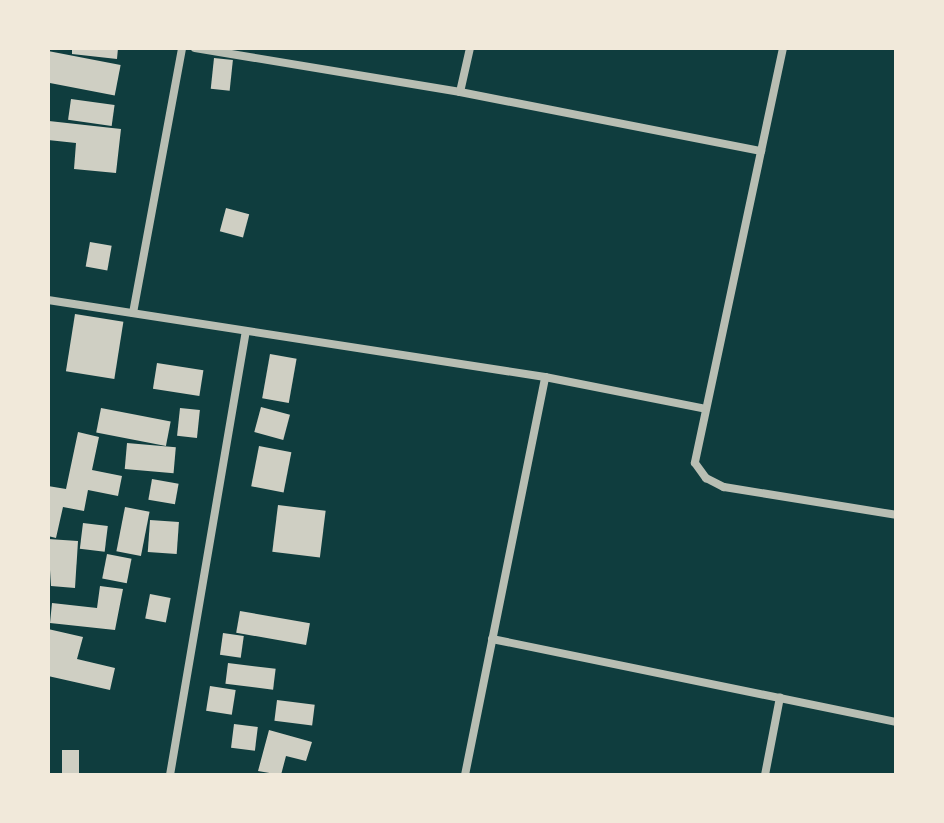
<!DOCTYPE html>
<html>
<head>
<meta charset="utf-8">
<style>
  body { margin:0 }
  #map { position:relative; width:944px; height:823px; overflow:hidden; background:#0f3d3e; font-family:"Asap Condensed",sans-serif }
  div>[style] { position:absolute }
  .building>* { inset:0; background:#cfcfc3; transform-origin:0 0 }
  .minor>* { height:8px; margin:-4px; padding:0 4px; transform-origin:4px; border-radius:4px; background:#b8beb3 }
  span { translate:-50% -50%; white-space:nowrap; text-align:center; line-height:1.15; -webkit-text-stroke:6px #f1e9da; paint-order:stroke }
  .frame { position:absolute; inset:0; border:50px solid #f1e9da; pointer-events:none }
</style>
</head>
<body>
<div id="map">
  <div class="building">
    <div style="clip-path:polygon(72px 48px,118px 48px,117px 59px,72px 54px)"></div>
    <div style="left:48px;top:51px;width:74px;height:31px;rotate:11deg"></div>
    <div style="left:214px;top:58px;width:19px;height:31px;rotate:6deg"></div>
    <div style="left:71px;top:99px;width:44px;height:21px;rotate:8deg"></div>
    <div style="clip-path:polygon(49px 121px,121px 129px,116px 173px,74px 169px,76px 143px,48px 140px)"></div>
    <div style="left:226px;top:208px;width:24px;height:24px;rotate:15deg"></div>
    <div style="left:90px;top:242px;width:22px;height:25px;rotate:10deg"></div>
    <div style="left:75px;top:314px;width:49px;height:58px;rotate:9deg"></div>
    <div style="left:270px;top:354px;width:27px;height:45px;rotate:10deg"></div>
    <div style="left:157px;top:363px;width:47px;height:26px;rotate:9deg"></div>
    <div style="left:261px;top:407px;width:30px;height:26px;rotate:15deg"></div>
    <div style="left:101px;top:408px;width:71px;height:25px;rotate:11deg"></div>
    <div style="left:180px;top:408px;width:20px;height:28px;rotate:6deg"></div>
    <div style="clip-path:polygon(78px 432px,99px 437px,92px 470px,122px 476px,118px 496px,88px 490px,84px 511px,63px 507px,56px 538px,48px 536px,48px 486px,66px 489px)"></div>
    <div style="left:127px;top:443px;width:49px;height:26px;rotate:5deg"></div>
    <div style="left:259px;top:446px;width:33px;height:41px;rotate:11deg"></div>
    <div style="left:152px;top:479px;width:27px;height:21px;rotate:10deg"></div>
    <div style="left:278px;top:505px;width:48px;height:47px;rotate:7deg"></div>
    <div style="left:125px;top:507px;width:25px;height:45px;rotate:11deg"></div>
    <div style="left:150px;top:520px;width:29px;height:32px;rotate:4deg"></div>
    <div style="left:83px;top:523px;width:25px;height:26px;rotate:7deg"></div>
    <div style="clip-path:polygon(48px 539px,78px 541px,75px 588px,51px 586px)"></div>
    <div style="left:107px;top:554px;width:25px;height:25px;rotate:11deg"></div>
    <div style="clip-path:polygon(100px 586px,123px 589px,115px 630px,50px 623px,52px 603px,97px 608px)"></div>
    <div style="left:150px;top:594px;width:21px;height:25px;rotate:11deg"></div>
    <div style="left:240px;top:611px;width:71px;height:22px;rotate:10deg"></div>
    <div style="clip-path:polygon(48px 629px,83px 637px,77px 659px,115px 668px,110px 690px,48px 676px)"></div>
    <div style="left:223px;top:633px;width:21px;height:22px;rotate:8deg"></div>
    <div style="left:228px;top:663px;width:48px;height:21px;rotate:7deg"></div>
    <div style="left:210px;top:686px;width:26px;height:25px;rotate:9deg"></div>
    <div style="left:277px;top:700px;width:38px;height:21px;rotate:7deg"></div>
    <div style="left:234px;top:724px;width:24px;height:24px;rotate:7deg"></div>
    <div style="clip-path:polygon(269px 730px,312px 742px,306px 761px,286px 756px,281px 775px,258px 771px)"></div>
    <div style="left:62px;top:750px;width:17px;height:23px"></div>
  </div>
  <div class="minor">
    <div style="left:195px;top:48px;width:269px;rotate:9.4deg"></div>
    <div style="left:460px;top:92px;width:307px;rotate:11.1deg"></div>
    <div style="left:783px;top:48px;width:424px;rotate:102deg"></div>
    <div style="left:695px;top:463px;width:19px;rotate:54deg"></div>
    <div style="left:706px;top:478px;width:20px;rotate:27deg"></div>
    <div style="left:724px;top:487px;width:174px;rotate:9.2deg"></div>
    <div style="left:460px;top:92px;width:45px;rotate:-77.2deg"></div>
    <div style="left:48px;top:300px;width:503px;rotate:8.81deg"></div>
    <div style="left:545px;top:377px;width:160px;rotate:11.2deg"></div>
    <div style="left:133px;top:313px;width:269px;rotate:-79.5deg"></div>
    <div style="left:492px;top:639px;width:412px;rotate:11.6deg"></div>
    <div style="left:170px;top:775px;width:449px;rotate:-80.3deg"></div>
    <div style="left:465px;top:775px;width:406px;rotate:-78.6deg"></div>
    <div style="left:765px;top:775px;width:79px;rotate:-79.1deg"></div>
  </div>
  <div class="frame"></div>
</div>
</body>
</html>
